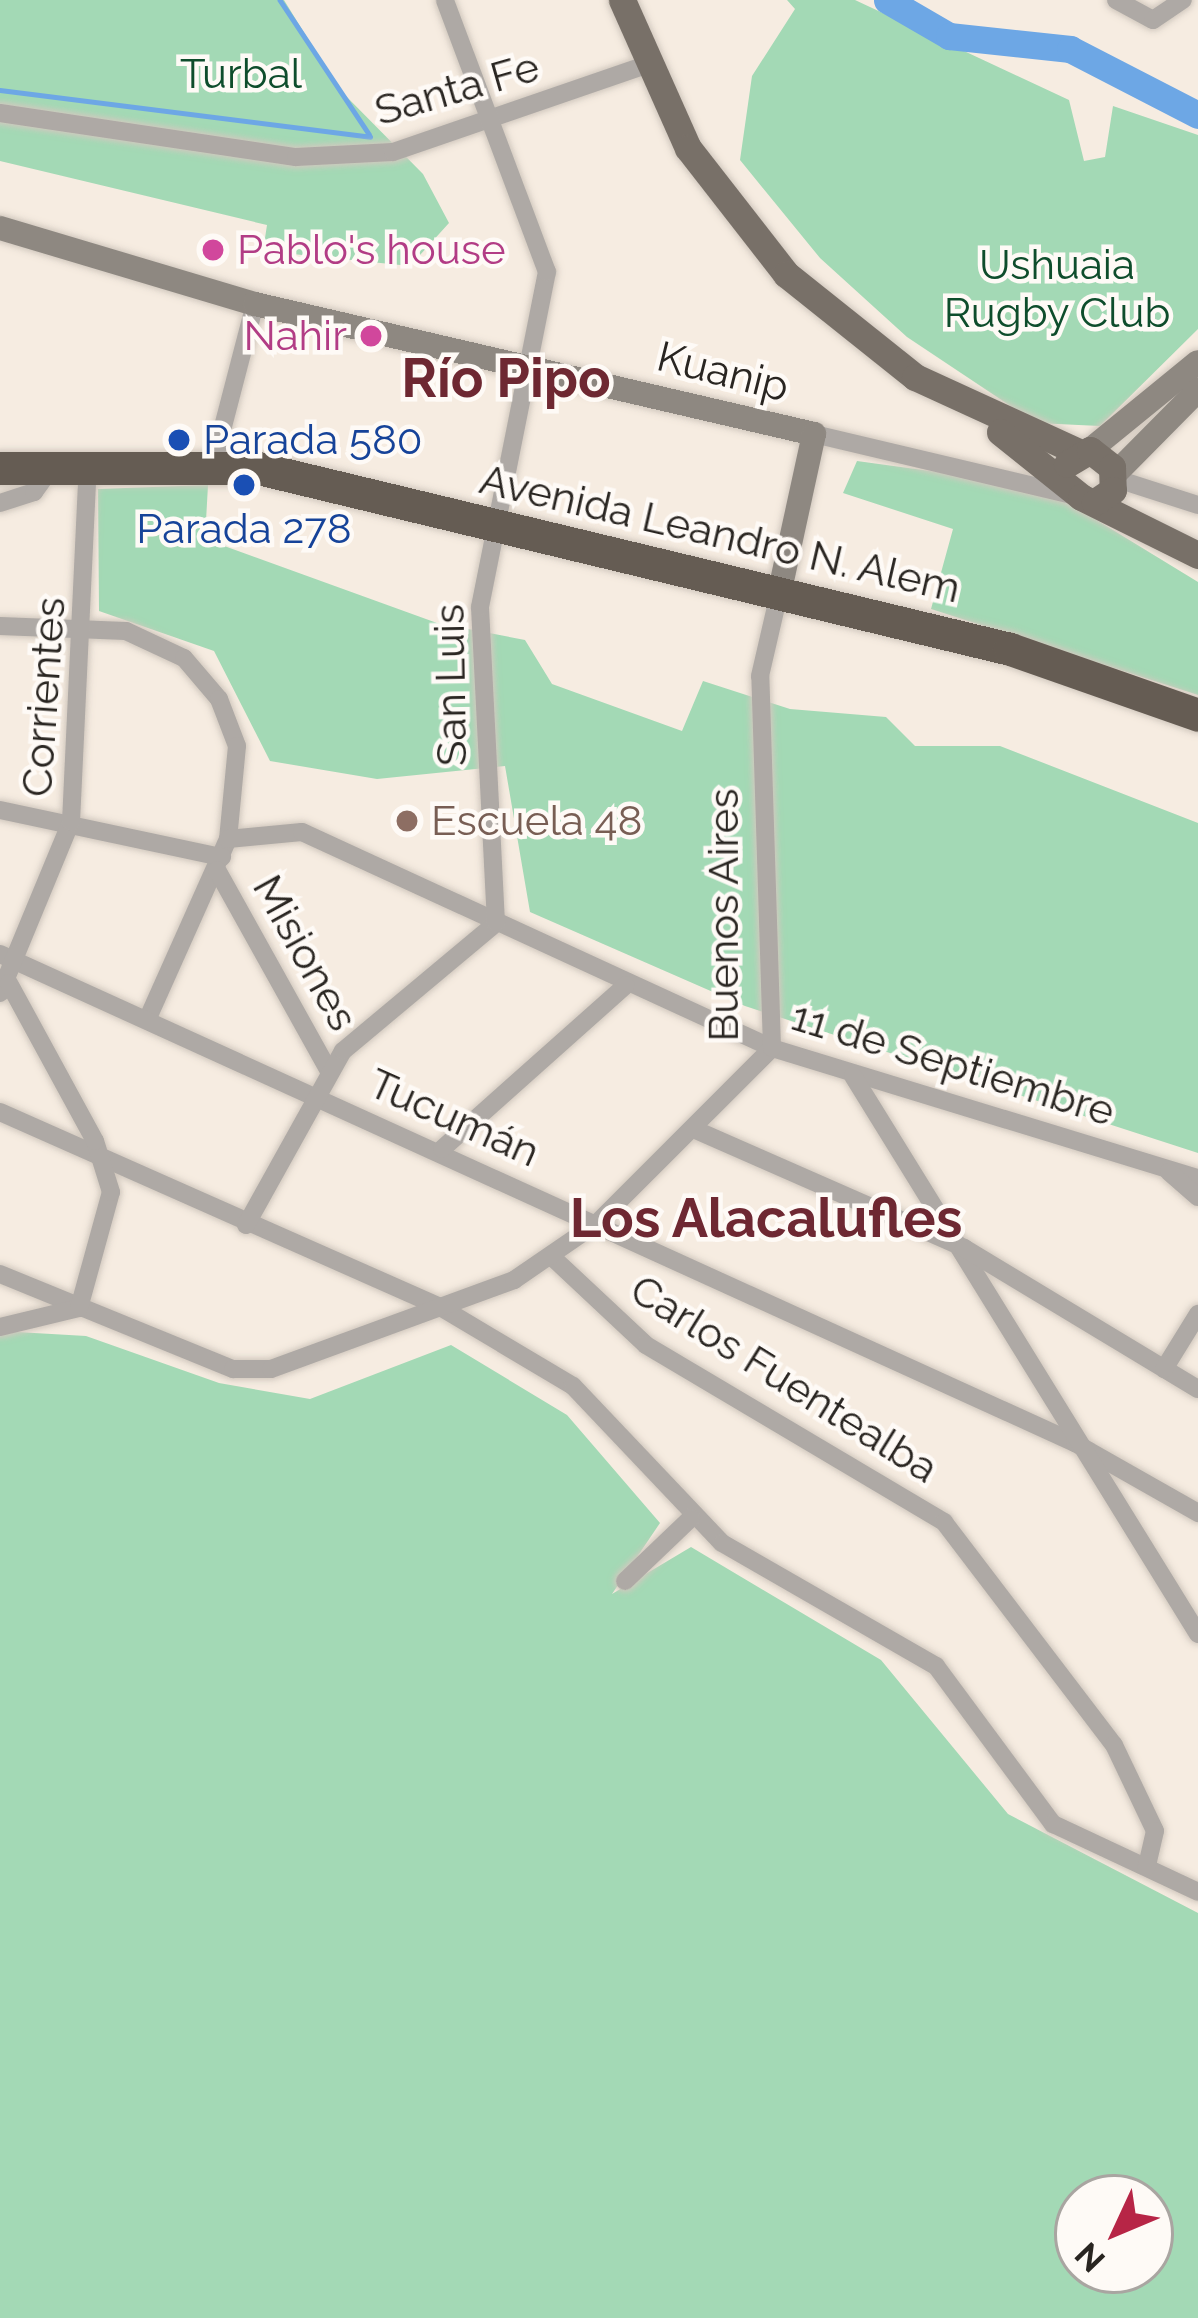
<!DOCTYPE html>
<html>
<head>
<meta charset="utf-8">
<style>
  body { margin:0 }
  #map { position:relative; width:1198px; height:2318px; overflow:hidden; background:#f6ece1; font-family:Raleway,sans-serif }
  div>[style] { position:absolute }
  .green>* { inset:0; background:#a3d9b5 }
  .stream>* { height:4.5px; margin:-2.25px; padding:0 2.25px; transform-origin:2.25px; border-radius:2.25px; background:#6da7e5 }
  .river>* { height:27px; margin:-13.5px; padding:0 13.5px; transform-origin:13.5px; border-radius:13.5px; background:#6da7e5 }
  .roads { filter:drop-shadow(0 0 3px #d1c8be) drop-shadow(0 0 3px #d1c8be) }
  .street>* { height:18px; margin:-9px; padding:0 9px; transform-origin:9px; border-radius:9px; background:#aea9a5 }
  .secondary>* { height:24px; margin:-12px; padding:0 12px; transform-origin:12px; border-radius:12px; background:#8e8881 }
  .primary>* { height:27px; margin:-13.5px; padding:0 13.5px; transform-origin:13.5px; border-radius:13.5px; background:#787068 }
  .highway>* { height:33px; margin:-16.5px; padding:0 16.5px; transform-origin:16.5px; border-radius:16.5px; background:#655c53 }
  .dots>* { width:33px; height:33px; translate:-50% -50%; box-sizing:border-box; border:6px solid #fefaf6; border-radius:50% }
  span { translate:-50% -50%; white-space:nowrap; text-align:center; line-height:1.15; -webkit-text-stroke:9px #fefaf6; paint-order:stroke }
  .park-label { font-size:42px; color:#0e4d2c }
  .street-label { font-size:42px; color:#292521 }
  .hotel-label { font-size:42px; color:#b23c85 }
  .left { translate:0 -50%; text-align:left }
  .right { translate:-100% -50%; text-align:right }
  .transit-label { font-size:42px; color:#164399 }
  .education-label { font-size:42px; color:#785e54 }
  .district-label { font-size:54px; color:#6e2832; font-weight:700 }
  .north { position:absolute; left:1054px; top:2174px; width:120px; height:120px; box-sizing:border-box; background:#fefaf6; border:3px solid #a9a5a1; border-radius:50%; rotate:226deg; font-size:33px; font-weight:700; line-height:48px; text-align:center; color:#292521 }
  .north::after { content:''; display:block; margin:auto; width:42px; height:54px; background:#b72546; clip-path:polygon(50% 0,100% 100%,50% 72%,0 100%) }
</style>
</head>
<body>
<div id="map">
  <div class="green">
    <div style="clip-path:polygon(0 0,284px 0,338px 88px,423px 174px,449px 223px,410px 266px,263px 251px,267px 225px,0 161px)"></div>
    <div style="clip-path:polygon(787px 0,855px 0,1069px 100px,1084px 161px,1105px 157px,1113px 106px,1198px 135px,1198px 329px,1100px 426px,1036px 423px,907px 337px,820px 258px,740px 160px,752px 76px,795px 9px)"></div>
    <div style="clip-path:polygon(857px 461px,1041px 486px,1198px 582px,1198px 695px,931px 609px,953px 529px,843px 493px)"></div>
    <div style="clip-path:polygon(208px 485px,205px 539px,437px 623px,525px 640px,552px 684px,682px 731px,703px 681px,790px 709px,886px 717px,915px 746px,1000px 746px,1198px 823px,1198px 1153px,745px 1006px,530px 912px,505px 766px,377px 779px,270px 761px,214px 651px,99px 611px,98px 489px)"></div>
    <div style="clip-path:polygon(evenodd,0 1331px,86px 1336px,219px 1383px,310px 1399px,451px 1345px,567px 1415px,660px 1523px,612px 1594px,691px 1547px,881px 1660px,1008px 1814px,1198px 1913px,1198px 2318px,0 2318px,0 1331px,1078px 2198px,1150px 2198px,1150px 2270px,1078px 2270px,1078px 2198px)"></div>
  </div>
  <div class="stream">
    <div style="left:280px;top:0;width:161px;rotate:56.4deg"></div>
    <div style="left:0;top:90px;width:373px;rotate:7.2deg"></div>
  </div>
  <div class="river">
    <div style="left:887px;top:0;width:72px;rotate:30.1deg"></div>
    <div style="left:949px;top:36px;width:122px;rotate:6.1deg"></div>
    <div style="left:1070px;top:49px;width:144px;rotate:27.3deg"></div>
  </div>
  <div class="roads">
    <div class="street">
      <div style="left:1116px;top:0;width:42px;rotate:28.4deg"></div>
      <div style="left:1153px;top:20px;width:36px;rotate:-34deg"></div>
      <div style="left:0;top:113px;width:299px;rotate:8.5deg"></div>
      <div style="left:296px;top:157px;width:97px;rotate:-3deg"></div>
      <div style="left:393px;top:152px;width:267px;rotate:-19deg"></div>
      <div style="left:814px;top:434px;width:265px;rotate:13.3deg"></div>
      <div style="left:214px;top:461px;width:162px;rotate:-75.4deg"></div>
      <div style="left:1117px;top:479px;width:85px;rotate:17.8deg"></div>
      <div style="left:0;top:503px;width:36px;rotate:-18deg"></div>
      <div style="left:34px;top:492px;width:31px;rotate:-54deg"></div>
      <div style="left:0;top:626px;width:126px;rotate:2.3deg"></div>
      <div style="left:126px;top:631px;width:64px;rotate:25deg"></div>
      <div style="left:184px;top:658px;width:54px;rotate:49.5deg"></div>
      <div style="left:219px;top:699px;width:50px;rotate:69deg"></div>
      <div style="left:237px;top:746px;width:93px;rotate:95.5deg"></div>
      <div style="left:228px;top:839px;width:196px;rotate:114.1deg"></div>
      <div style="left:0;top:810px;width:227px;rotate:12deg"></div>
      <div style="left:228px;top:839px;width:74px;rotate:-5.4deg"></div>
      <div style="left:302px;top:832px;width:517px;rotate:24.68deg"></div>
      <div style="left:772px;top:1048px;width:445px;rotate:17deg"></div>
      <div style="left:217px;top:870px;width:230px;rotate:60.9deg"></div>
      <div style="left:0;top:954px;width:1181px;rotate:24.46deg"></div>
      <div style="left:1075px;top:1443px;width:142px;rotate:29.6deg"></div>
      <div style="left:0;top:993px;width:185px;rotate:-67.5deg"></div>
      <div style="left:71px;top:822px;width:359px;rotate:-87.3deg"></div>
      <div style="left:853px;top:1076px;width:656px;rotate:58.27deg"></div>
      <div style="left:0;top:1112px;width:484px;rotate:23.9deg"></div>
      <div style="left:442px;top:1308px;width:152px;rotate:30.8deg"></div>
      <div style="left:573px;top:1386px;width:216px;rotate:46.5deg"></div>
      <div style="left:722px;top:1543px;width:247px;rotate:29.9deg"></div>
      <div style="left:936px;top:1666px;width:197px;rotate:53.5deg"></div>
      <div style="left:1053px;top:1824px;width:160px;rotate:25.1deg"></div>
      <div style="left:698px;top:1131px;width:291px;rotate:23.7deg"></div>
      <div style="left:964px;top:1248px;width:273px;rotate:31.1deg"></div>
      <div style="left:442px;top:1149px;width:246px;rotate:-41.7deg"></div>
      <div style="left:1169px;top:1172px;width:38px;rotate:41deg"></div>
      <div style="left:246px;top:1225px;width:199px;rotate:-60.9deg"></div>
      <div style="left:343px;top:1051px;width:199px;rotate:-39.9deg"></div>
      <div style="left:496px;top:923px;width:316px;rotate:-92.9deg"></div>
      <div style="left:480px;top:607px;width:342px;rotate:-78.7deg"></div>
      <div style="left:547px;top:272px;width:290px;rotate:-110.6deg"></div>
      <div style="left:551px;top:1256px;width:130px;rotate:43.1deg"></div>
      <div style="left:646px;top:1345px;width:347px;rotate:30.7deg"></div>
      <div style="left:944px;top:1522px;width:280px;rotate:52.7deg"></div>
      <div style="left:1114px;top:1745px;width:95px;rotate:64.5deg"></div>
      <div style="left:1155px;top:1831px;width:37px;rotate:103deg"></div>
      <div style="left:0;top:1274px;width:252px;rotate:22.2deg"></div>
      <div style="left:233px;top:1369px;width:38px"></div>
      <div style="left:271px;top:1369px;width:259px;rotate:-20.1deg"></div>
      <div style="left:514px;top:1280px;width:101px;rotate:-34.5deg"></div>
      <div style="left:597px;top:1223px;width:247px;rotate:-45deg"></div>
      <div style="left:772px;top:1048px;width:372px;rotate:-91.8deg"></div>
      <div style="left:760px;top:676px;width:84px;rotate:-77deg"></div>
      <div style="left:0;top:1327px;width:81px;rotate:-13.5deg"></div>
      <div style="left:79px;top:1308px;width:120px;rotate:-74.6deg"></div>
      <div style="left:111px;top:1192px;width:53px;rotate:-107.4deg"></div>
      <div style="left:95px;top:1141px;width:180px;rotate:-118.6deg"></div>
      <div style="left:1164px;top:1369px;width:65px;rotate:-58.3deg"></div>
      <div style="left:625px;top:1581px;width:91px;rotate:-43.7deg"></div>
    </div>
    <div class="secondary">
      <div style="left:0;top:228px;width:266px;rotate:16.6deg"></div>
      <div style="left:255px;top:304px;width:574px;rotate:13.09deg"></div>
      <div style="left:814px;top:434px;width:164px;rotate:102.3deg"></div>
      <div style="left:1090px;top:450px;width:139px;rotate:-39.2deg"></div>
      <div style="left:1116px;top:473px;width:117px;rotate:-45.3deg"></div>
    </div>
    <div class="primary">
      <div style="left:622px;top:0;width:162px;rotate:66deg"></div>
      <div style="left:688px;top:148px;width:160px;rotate:52.1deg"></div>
      <div style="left:786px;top:274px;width:165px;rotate:38.6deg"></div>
      <div style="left:915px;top:377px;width:180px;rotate:24.6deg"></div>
      <div style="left:1000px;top:432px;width:104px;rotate:38.7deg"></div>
      <div style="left:1081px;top:497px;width:131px;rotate:26.4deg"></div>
      <div style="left:1067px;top:464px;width:27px;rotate:-31deg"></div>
      <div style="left:1090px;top:450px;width:28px;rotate:38deg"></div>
      <div style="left:1112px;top:467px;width:23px;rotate:88deg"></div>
      <div style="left:1113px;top:490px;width:22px;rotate:146deg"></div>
    </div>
    <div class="highway">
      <div style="left:0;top:468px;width:258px"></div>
      <div style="left:258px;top:468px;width:773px;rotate:13.53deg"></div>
      <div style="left:1010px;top:649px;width:199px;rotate:19.3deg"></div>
    </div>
  </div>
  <div class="dots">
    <div style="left:213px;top:250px;background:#d1479c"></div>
    <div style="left:371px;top:336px;background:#d1479c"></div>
    <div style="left:179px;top:440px;background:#1a4fb4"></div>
    <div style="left:244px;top:485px;background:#1a4fb4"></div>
    <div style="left:407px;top:821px;background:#8d6e63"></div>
  </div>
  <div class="park-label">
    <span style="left:241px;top:74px">Turbal</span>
    <span style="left:1057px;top:289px">Ushuaia<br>Rugby Club</span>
  </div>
  <div class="street-label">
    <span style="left:457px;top:89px;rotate:-16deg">Santa Fe</span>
    <span style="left:723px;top:372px;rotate:14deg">Kuanip</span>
    <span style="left:720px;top:534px;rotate:13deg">Avenida Leandro N. Alem</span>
    <span style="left:451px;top:685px;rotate:-91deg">San Luis</span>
    <span style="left:44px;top:697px;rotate:-86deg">Corrientes</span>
    <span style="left:724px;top:915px;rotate:-90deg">Buenos Aires</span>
    <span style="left:305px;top:953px;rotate:61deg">Misiones</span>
    <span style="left:953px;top:1064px;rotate:17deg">11 de Septiembre</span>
    <span style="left:454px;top:1118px;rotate:24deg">Tucumán</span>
    <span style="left:784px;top:1379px;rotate:32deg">Carlos Fuentealba</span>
  </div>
  <div class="hotel-label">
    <span class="left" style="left:237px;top:250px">Pablo's house</span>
    <span class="right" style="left:347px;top:336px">Nahir</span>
  </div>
  <div class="transit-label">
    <span class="left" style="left:203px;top:440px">Parada 580</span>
    <span style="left:244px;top:529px">Parada 278</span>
  </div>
  <div class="education-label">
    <span class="left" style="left:431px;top:821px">Escuela 48</span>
  </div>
  <div class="district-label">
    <span style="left:506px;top:378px">Río Pipo</span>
    <span style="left:766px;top:1218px">Los Alacalufles</span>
  </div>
  <div class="north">N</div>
</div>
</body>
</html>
